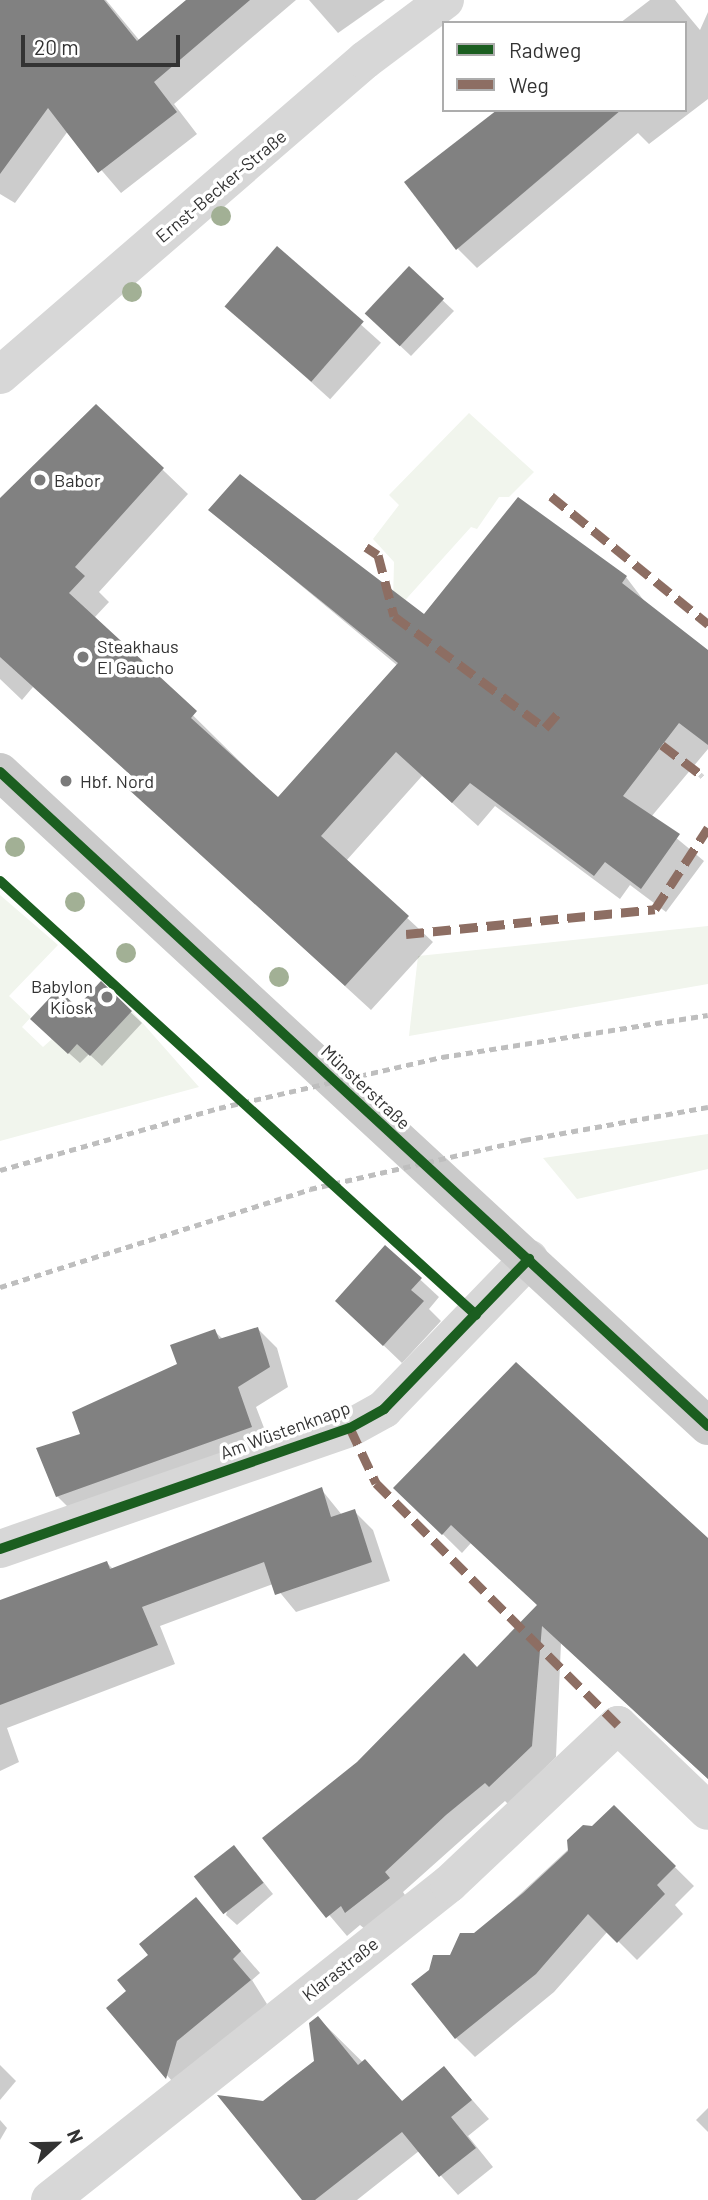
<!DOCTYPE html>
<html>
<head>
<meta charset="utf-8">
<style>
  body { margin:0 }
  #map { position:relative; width:708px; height:2200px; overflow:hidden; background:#fff; font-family:Barlow,sans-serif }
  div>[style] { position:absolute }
  .green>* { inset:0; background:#f1f5ed }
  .shadow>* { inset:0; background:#0003; transform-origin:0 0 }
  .building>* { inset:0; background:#818181; transform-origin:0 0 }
  .path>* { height:4.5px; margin-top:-2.25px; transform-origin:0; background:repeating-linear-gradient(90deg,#d6d6d6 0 3.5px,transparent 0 7px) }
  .minor>* { height:38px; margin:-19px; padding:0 19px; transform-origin:19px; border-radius:19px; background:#d7d7d7 }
  .primary>* { height:38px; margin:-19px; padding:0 19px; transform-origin:19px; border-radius:19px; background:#cacaca }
  .rail>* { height:5px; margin-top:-2.5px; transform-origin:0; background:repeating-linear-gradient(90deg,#bebebe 0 7px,transparent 0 12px) }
  .quiet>* { height:9px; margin-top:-4.5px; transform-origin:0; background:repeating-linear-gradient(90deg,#8d6e63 0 18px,transparent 0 27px) }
  .cycleway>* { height:10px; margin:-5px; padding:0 5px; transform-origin:5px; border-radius:5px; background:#1b5e20 }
  .trees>* { width:20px; height:20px; margin:-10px; border-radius:50%; background:#a2b095 }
  .dots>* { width:19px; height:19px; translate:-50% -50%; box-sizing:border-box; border:4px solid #fff; border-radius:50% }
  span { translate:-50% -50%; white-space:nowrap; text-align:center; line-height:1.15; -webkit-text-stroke:7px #fff; paint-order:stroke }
  .street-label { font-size:18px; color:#333 }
  .poi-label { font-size:18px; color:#333 }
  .left { translate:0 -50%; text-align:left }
  .right { translate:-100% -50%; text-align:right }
  .legend { position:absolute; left:442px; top:21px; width:245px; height:91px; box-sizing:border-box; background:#fff; border:2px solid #adadad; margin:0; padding:9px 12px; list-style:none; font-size:21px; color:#333 }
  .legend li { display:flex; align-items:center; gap:14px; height:35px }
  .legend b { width:35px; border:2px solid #adadad }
  .north { position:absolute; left:21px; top:2109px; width:70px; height:70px; -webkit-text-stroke:5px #fff; paint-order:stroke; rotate:68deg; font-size:19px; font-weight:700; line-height:28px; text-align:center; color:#333 }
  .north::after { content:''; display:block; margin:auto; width:24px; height:32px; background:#333; clip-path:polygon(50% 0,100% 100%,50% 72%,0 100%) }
  .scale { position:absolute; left:21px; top:35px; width:159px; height:32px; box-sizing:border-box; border:4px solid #333; border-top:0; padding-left:9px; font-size:21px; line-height:24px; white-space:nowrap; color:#333; -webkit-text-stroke:5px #fff; paint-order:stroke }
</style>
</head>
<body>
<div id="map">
  <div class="green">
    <div style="clip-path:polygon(469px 413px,534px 472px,509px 497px,499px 497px,477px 529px,471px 527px,399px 607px,393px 603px,394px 562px,373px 539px,399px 505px,389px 495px)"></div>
    <div style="clip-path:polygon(0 895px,58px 945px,9px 996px,31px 1017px,22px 1027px,43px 1047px,52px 1039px,77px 1044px,90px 1056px,132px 1011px,199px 1087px,0 1141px)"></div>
    <div style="clip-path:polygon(708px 926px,708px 984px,409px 1036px,418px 956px)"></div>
    <div style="clip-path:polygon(708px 1134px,708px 1169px,577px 1199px,543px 1158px)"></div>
  </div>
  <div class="shadow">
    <div style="clip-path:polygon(0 0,106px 0,140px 41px,189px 0,296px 0,174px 104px,197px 134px,121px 193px,68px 131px,15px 203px,0 194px)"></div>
    <div style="clip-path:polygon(309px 0,385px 0,338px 33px)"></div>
    <div style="clip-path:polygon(650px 0,675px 0,700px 30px,708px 12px,708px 99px,649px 144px,638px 133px,477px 268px,458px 249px,527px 110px,685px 110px,685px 23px,620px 23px)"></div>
    <div style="left:277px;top:249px;width:140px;height:76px;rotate:42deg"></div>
    <div style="clip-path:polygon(409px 269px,454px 311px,411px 356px,378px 325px)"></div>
    <div style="clip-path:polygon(96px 406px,188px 494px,99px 592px,109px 602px,94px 618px,278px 799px,398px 666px,210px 510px,425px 616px,626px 577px,648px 606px,708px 652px,708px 749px,651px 817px,704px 861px,666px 912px,630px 885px,620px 899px,495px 806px,478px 826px,422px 776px,346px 861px,433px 942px,371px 1010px,155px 812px,136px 780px,33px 687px,22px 700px,0 679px,0 501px)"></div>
    <div style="clip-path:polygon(101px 984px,142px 1023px,102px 1066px,89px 1054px,80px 1063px,43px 1030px,77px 1010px)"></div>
    <div style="clip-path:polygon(385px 1247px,439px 1297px,429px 1309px,441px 1321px,402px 1363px,356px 1319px)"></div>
    <div style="clip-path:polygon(258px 1329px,277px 1348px,288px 1387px,256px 1407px,271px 1446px,77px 1516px,57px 1496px,82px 1435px,179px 1365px,214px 1331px,223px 1339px)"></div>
    <div style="clip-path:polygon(396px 1488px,708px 1541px,708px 1779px,561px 1643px,556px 1757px,509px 1805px,505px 1801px,403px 1892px,407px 1898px,366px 1930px,360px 1925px,347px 1936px,264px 1838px,477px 1669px,539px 1605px,471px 1543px,462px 1553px)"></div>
    <div style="clip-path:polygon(321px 1489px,342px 1515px,354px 1511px,373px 1530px,390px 1581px,296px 1612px,273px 1584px,160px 1626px,175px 1664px,7px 1728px,19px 1762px,0 1771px,0 1602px,107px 1563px,114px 1570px)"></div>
    <div style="clip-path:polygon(614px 1807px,694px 1886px,675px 1905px,683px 1914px,637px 1960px,608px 1931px,554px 1992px,475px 2057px,456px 2038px,452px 1957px)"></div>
    <div style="clip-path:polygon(244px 1858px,273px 1894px,237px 1925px,226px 1915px)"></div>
    <div style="clip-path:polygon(196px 1899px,260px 1973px,252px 1980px,267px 2004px,187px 2098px,108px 2008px,128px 1992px)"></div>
    <div style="clip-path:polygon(318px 2018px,403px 2102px,444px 2068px,489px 2119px,468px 2136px,493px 2167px,458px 2195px,419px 2151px,357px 2200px,304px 2200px,264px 2103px,316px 2062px)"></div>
    <div style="clip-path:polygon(0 2065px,16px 2081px,0 2100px)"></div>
    <div style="clip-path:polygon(708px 2108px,708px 2132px,696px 2120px)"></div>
    <div style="clip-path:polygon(0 2120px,7px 2128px,0 2140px)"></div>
  </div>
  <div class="building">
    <div style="clip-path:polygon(0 0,104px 0,137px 41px,186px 0,250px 0,154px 82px,177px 112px,98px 173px,48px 108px,0 174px)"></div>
    <div style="clip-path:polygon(497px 110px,621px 110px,456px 250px,404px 182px)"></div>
    <div style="left:277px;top:246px;width:115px;height:80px;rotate:41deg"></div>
    <div style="left:409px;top:266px;width:48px;height:65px;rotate:43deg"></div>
    <div style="clip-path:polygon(96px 404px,164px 468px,75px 567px,85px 576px,69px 593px,197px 711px,191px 718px,278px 797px,398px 663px,208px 510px,240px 474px,424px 614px,518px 497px,627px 576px,622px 583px,708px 650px,708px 745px,679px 723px,623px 796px,680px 834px,641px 889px,605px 862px,594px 876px,470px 783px,452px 803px,396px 752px,321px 836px,409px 916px,345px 986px,127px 788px,135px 779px,0 657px,0 498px)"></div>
    <div style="clip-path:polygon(101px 981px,132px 1011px,90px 1056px,77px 1044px,68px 1054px,30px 1019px,58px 989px,77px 1007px)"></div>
    <div style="clip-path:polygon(385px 1245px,422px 1278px,411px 1290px,424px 1301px,383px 1346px,335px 1301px)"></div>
    <div style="clip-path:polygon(258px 1327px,270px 1367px,238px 1387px,252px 1427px,56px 1497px,36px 1448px,80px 1434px,72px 1412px,177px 1364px,170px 1345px,215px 1329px,219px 1339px)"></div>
    <div style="clip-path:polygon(516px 1362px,708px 1538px,708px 1779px,542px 1626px,532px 1746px,489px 1787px,485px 1783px,446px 1815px,385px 1872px,390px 1878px,345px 1913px,341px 1906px,326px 1918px,262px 1838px,357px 1762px,464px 1653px,477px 1667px,537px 1605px,451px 1525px,442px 1535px,393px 1488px)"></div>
    <div style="clip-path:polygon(322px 1487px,331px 1517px,355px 1509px,372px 1562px,275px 1595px,264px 1562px,142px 1607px,158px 1645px,0 1705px,0 1600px,107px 1561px,110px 1569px)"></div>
    <div style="clip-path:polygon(614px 1805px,676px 1866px,657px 1885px,665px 1894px,617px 1943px,588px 1914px,536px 1974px,455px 2039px,411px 1984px,429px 1970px,433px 1955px,450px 1955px,460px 1933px,474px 1933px,523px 1893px,568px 1851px,567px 1840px,583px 1825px,592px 1826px)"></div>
    <div style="left:234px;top:1845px;width:48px;height:51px;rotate:52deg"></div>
    <div style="clip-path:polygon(196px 1897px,241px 1951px,233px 1959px,251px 1980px,177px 2041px,166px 2079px,106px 2008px,126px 1991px,117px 1980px,148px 1955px,139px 1944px)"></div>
    <div style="clip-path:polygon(318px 2016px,358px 2065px,365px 2059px,402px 2101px,444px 2066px,472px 2100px,451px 2117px,476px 2148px,439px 2177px,402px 2132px,315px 2200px,302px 2200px,217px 2095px,263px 2101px,288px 2081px,314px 2061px,309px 2023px)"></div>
  </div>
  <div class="path">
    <div style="left:700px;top:774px;width:7px;rotate:45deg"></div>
  </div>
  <div class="minor">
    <div style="left:0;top:375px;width:482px;rotate:-40.8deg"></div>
    <div style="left:365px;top:60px;width:100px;rotate:-36.9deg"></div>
    <div style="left:0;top:1549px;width:370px;rotate:-19.1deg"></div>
    <div style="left:350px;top:1428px;width:39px;rotate:-29deg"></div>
    <div style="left:384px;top:1409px;width:209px;rotate:-46deg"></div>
    <div style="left:50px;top:2200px;width:509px;rotate:-38.38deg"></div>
    <div style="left:449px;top:1884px;width:232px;rotate:-43.3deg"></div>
    <div style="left:618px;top:1725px;width:124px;rotate:43.7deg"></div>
  </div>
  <div class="primary">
    <div style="left:0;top:772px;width:964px;rotate:42.73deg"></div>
  </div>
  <div class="rail">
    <div style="left:0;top:1170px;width:228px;rotate:-15.8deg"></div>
    <div style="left:219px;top:1108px;width:229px;rotate:-12.9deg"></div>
    <div style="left:442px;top:1057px;width:269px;rotate:-9deg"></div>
    <div style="left:0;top:1287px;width:325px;rotate:-17.5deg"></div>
    <div style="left:310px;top:1189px;width:220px;rotate:-12.9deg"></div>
    <div style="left:524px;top:1140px;width:187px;rotate:-10.2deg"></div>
  </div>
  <div class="quiet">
    <div style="left:551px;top:496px;width:203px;rotate:39.2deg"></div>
    <div style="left:366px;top:547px;width:14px;rotate:34deg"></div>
    <div style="left:378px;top:555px;width:63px;rotate:75.3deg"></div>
    <div style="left:394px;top:616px;width:188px;rotate:36.6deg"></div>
    <div style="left:545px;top:728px;width:20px;rotate:-49deg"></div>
    <div style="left:662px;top:745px;width:48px;rotate:37.3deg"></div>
    <div style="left:406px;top:934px;width:250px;rotate:-5.7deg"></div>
    <div style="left:655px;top:909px;width:97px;rotate:-56.8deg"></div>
    <div style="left:350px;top:1428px;width:61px;rotate:64.7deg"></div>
    <div style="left:376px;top:1483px;width:342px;rotate:45deg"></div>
  </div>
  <div class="cycleway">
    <div style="left:0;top:772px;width:964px;rotate:42.73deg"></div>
    <div style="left:0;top:881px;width:644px;rotate:42.36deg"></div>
    <div style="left:0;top:1549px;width:370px;rotate:-19.1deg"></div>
    <div style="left:350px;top:1428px;width:39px;rotate:-29deg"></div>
    <div style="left:384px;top:1409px;width:209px;rotate:-46deg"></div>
  </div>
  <div class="trees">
    <div style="left:221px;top:216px"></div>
    <div style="left:132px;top:292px"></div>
    <div style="left:15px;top:847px"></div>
    <div style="left:75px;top:902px"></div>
    <div style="left:126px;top:953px"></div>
    <div style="left:279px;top:977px"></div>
  </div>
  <div class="dots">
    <div style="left:40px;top:480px;background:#7a7a7a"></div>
    <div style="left:83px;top:657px;background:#7a7a7a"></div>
    <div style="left:66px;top:781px;background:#7a7a7a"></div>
    <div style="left:107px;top:997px;background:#7a7a7a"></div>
  </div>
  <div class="street-label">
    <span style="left:221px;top:186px;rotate:-40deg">Ernst-Becker-Straße</span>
    <span style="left:366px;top:1087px;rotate:43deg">Münsterstraße</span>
    <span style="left:285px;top:1430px;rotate:-20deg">Am Wüstenknapp</span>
    <span style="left:340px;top:1969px;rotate:-38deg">Klarastraße</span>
  </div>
  <div class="poi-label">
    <span class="left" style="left:54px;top:480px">Babor</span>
    <span class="left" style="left:97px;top:657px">Steakhaus<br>El Gaucho</span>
    <span class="left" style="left:80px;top:781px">Hbf. Nord</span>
    <span class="right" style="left:93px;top:997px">Babylon<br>Kiosk</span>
  </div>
  <ul class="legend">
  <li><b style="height:9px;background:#1b5e20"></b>Radweg</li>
  <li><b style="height:9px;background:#8d6e63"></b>Weg</li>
  </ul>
  <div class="north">N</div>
  <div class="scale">20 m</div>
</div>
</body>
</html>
